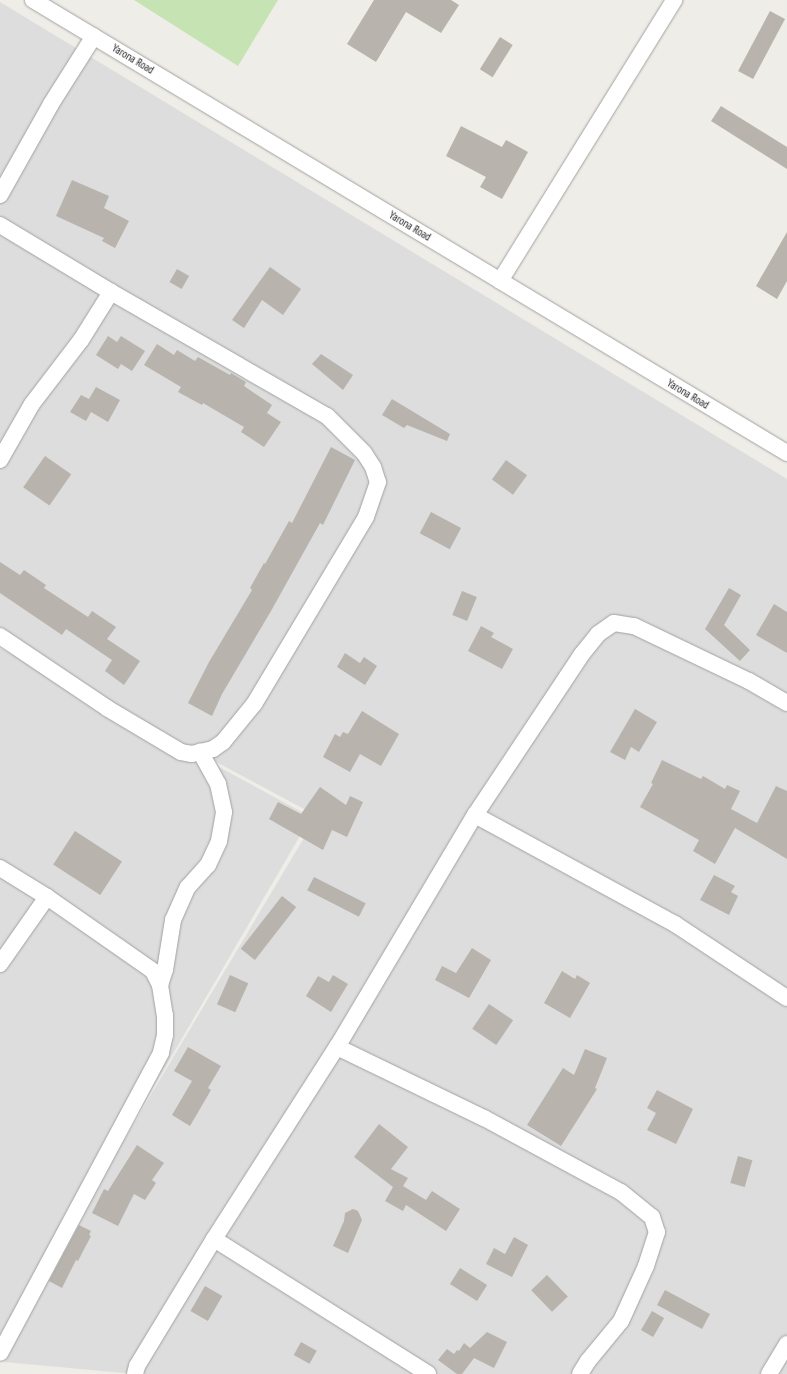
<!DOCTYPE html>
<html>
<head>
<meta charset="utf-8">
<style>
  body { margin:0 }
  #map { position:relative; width:787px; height:1374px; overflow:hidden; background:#efede7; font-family:"PT Sans Narrow",sans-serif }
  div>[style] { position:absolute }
  .residential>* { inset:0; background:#ddd }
  .grass>* { inset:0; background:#c6e3b3 }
  .building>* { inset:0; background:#b8b3ad; transform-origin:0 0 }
  .roads { filter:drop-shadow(0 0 1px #a1a1a1) drop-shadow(0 0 1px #a1a1a1) }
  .street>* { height:16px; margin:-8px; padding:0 8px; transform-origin:8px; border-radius:8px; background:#fff }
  span { translate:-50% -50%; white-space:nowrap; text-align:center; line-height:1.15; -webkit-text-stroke:3.5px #fff; paint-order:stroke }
  .street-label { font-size:11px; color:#202020 }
</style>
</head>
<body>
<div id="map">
  <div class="residential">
    <div style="clip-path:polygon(0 2px,787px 479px,787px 1374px,135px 1374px,4px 1362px,38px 1292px,0 1352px,0 648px,311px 817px,68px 1234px,317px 816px,0 646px)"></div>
  </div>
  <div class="grass">
    <div style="clip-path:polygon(134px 0,278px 0,238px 66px)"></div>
  </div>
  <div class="building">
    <div style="clip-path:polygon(374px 0,451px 0,459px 5px,441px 33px,406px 12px,376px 62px,347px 44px)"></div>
    <div style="left:770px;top:11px;width:17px;height:68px;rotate:28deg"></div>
    <div style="left:500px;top:37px;width:15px;height:38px;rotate:32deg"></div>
    <div style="clip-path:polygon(721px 106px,787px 147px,787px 169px,711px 121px)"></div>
    <div style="clip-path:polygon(461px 126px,502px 147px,506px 140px,528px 152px,502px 199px,480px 187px,486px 177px,446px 156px)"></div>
    <div style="clip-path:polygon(72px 180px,109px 196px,104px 208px,129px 221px,115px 248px,102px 241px,104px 238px,56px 216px)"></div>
    <div style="clip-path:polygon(787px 232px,787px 281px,777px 299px,756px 286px)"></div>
    <div style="clip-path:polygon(270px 267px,301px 289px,283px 315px,262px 300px,244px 328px,232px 320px)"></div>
    <div style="left:177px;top:269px;width:14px;height:15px;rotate:30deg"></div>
    <div style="clip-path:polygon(108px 336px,117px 342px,121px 336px,145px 351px,132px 371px,121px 364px,118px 369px,96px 355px)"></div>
    <div style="clip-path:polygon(157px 344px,174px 355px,177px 350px,195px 361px,198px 357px,230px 375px,231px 373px,246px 382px,244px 386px,272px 405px,267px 413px,281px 422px,264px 447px,241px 432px,244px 427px,203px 403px,202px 405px,178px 392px,181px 387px,144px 365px)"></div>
    <div style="clip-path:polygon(321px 354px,353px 375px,343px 390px,312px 364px)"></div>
    <div style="clip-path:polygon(96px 387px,120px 400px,108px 422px,91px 412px,86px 421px,70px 412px,81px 395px,89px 399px)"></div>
    <div style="clip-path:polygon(392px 399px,450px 434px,447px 441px,407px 425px,404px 428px,382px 415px)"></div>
    <div style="clip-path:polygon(331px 447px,355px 460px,323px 525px,320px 523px,271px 611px,222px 694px,212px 716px,188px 703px,209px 662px,252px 590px,250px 588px,264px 563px,265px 564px,289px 521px,292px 523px)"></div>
    <div style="left:45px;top:456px;width:32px;height:38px;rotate:35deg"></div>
    <div style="left:506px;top:460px;width:26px;height:24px;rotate:36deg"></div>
    <div style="left:431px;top:512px;width:34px;height:24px;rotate:28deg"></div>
    <div style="clip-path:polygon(0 562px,20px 575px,24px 570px,46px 585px,44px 588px,88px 617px,92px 611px,116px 627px,107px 639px,140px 661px,124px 685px,105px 671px,112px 660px,66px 629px,62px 635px,0 593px)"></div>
    <div style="clip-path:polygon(729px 588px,741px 595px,724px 625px,750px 650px,740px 661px,705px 629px)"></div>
    <div style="left:462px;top:591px;width:16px;height:26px;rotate:22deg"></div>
    <div style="clip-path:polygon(774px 604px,787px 612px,787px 653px,756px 635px)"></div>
    <div style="clip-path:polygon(481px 626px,494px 633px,491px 637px,513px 649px,502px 669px,468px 651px)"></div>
    <div style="clip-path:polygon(345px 653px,360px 663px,364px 657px,377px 666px,365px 685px,337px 667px)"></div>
    <div style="clip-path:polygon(635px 709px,657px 722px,639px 752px,631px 747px,625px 760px,610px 752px)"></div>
    <div style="clip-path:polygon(362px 711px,399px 734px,381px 766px,360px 754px,350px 772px,323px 757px,335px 734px,340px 737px,343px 732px,348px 734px)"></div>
    <div style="clip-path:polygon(662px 760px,701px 779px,703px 776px,725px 789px,727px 785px,740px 791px,731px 809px,757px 823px,776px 786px,787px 791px,787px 859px,735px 828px,715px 864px,693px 851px,699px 840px,640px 807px,653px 784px,651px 783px)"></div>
    <div style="clip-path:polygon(320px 787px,346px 805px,350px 796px,363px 802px,347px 837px,332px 830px,323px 850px,269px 819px,278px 802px,301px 814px)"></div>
    <div style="left:75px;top:831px;width:56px;height:40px;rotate:33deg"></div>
    <div style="clip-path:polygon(714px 875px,735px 886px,731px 892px,738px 896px,729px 915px,700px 900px)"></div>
    <div style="left:314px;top:877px;width:58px;height:15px;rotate:27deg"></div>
    <div style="left:282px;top:896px;width:18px;height:67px;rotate:38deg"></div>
    <div style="clip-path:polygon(472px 948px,491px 960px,469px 998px,435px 980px,442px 966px,456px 973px)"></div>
    <div style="clip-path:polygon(562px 971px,575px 979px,577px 975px,590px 983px,570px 1018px,544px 1003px)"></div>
    <div style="left:230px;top:975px;width:20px;height:32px;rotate:24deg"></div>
    <div style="clip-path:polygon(333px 975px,348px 984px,331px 1012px,306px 996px,318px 976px,329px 982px)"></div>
    <div style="left:489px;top:1004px;width:29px;height:30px;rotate:34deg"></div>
    <div style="clip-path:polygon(188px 1047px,221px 1066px,208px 1088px,211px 1090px,190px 1126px,172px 1115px,192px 1081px,174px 1071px)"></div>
    <div style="clip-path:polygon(585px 1049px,607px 1058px,595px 1088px,597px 1089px,561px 1146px,527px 1125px,563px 1068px,574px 1075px)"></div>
    <div style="clip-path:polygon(657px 1090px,693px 1109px,676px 1144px,647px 1130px,656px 1113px,647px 1108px)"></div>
    <div style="clip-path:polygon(379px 1124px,408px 1147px,391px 1169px,408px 1178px,403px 1186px,426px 1200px,432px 1191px,460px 1209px,446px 1231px,406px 1205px,403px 1211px,385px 1201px,393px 1187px,354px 1157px)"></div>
    <div style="clip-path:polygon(137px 1145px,164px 1163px,152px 1180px,156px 1183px,145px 1200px,134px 1194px,118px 1226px,92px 1213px,104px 1189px,108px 1191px)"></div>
    <div style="left:738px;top:1156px;width:15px;height:28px;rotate:16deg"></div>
    <div style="clip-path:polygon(353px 1209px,358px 1211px,362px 1220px,348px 1253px,333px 1246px,344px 1221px,345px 1213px)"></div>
    <div style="clip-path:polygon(79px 1225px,91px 1231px,89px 1235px,91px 1236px,78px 1261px,76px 1260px,62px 1288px,49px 1281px)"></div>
    <div style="clip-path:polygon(514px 1237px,528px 1245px,512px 1277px,486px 1264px,494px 1248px,505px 1254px)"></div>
    <div style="left:460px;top:1268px;width:32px;height:19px;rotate:32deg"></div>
    <div style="left:547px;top:1275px;width:30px;height:22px;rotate:46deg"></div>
    <div style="left:205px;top:1286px;width:20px;height:29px;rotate:30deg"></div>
    <div style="left:665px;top:1290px;width:51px;height:17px;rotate:28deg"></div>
    <div style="left:652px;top:1311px;width:14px;height:22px;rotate:30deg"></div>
    <div style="clip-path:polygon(487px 1332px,507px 1342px,494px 1368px,474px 1358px,462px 1374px,457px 1374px,438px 1360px,447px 1349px,454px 1354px,457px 1350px,459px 1351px,464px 1343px,470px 1348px)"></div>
    <div style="left:301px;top:1342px;width:18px;height:15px;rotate:29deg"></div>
  </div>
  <div class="roads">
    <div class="street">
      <div style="left:33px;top:0;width:880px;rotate:31deg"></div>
      <div style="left:0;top:195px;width:104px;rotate:-60.7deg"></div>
      <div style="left:51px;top:104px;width:80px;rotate:-57.7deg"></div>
      <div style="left:0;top:225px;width:130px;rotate:31.1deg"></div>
      <div style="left:111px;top:292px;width:249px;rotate:29.9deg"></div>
      <div style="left:327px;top:416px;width:52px;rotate:45deg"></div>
      <div style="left:364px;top:453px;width:17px;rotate:57deg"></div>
      <div style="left:373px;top:467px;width:16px;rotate:72deg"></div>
      <div style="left:378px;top:482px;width:37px;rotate:109deg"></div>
      <div style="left:366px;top:517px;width:218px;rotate:120.9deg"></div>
      <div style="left:254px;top:704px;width:49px;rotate:129.2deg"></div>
      <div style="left:223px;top:742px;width:12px;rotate:145deg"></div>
      <div style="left:213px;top:749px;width:22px;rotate:167deg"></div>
      <div style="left:192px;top:754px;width:11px;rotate:-170deg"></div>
      <div style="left:181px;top:752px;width:86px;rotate:-149.3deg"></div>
      <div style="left:107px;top:708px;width:129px;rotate:-146.1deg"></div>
      <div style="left:500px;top:281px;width:331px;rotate:-58.2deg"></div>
      <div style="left:0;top:460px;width:64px;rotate:-60.3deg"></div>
      <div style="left:32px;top:404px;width:81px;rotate:-52.6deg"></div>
      <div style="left:81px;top:340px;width:57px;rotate:-58deg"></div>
      <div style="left:475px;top:815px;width:228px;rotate:28.6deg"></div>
      <div style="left:675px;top:924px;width:134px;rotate:33.5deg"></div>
      <div style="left:0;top:868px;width:55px;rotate:31.7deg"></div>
      <div style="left:47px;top:897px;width:129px;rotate:34.9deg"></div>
      <div style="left:153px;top:971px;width:16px;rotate:63deg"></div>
      <div style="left:160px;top:985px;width:30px;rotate:81deg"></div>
      <div style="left:165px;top:1015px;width:20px;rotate:90deg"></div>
      <div style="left:165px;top:1035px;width:18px;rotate:103deg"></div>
      <div style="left:161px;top:1053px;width:340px;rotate:118.2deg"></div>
      <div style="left:0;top:964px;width:82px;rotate:-55deg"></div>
      <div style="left:160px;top:985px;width:16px;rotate:-72deg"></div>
      <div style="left:165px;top:970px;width:51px;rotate:-80.9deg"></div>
      <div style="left:173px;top:920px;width:36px;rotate:-66deg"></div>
      <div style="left:188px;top:887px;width:30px;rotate:-48deg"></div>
      <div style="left:208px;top:865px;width:26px;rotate:-65deg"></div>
      <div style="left:219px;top:841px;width:29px;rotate:-80deg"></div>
      <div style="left:224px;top:812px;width:29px;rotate:-102deg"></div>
      <div style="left:218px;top:784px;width:37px;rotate:-119deg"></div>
      <div style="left:337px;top:1047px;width:163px;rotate:25.8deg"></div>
      <div style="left:484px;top:1118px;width:156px;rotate:28.4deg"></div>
      <div style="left:621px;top:1192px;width:40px;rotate:39deg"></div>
      <div style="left:652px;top:1217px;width:16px;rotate:72deg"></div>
      <div style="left:657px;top:1232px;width:36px;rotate:108deg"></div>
      <div style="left:646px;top:1266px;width:60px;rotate:114.4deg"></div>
      <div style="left:621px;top:1321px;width:52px;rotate:129.5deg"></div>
      <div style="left:588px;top:1361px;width:15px;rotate:122deg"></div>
      <div style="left:214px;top:1239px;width:253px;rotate:32.2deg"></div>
      <div style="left:135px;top:1374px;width:8px;rotate:-76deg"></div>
      <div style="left:137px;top:1366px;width:149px;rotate:-58.8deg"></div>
      <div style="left:214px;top:1239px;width:228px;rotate:-57.4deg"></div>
      <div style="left:337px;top:1047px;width:270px;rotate:-59.3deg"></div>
      <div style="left:475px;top:815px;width:193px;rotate:-56.4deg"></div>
      <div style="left:582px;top:654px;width:26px;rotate:-51deg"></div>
      <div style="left:598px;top:634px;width:19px;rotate:-35deg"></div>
      <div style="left:614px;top:623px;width:20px;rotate:9deg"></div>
      <div style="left:634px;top:626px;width:127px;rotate:25.6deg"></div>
      <div style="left:749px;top:681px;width:44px;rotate:30.1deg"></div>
      <div style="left:769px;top:1374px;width:35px;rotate:-59deg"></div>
    </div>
  </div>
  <div class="street-label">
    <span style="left:133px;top:59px;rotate:31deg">Yarona Road</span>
    <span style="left:410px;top:226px;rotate:31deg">Yarona Road</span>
    <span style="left:688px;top:394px;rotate:31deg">Yarona Road</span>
  </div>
</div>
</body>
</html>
